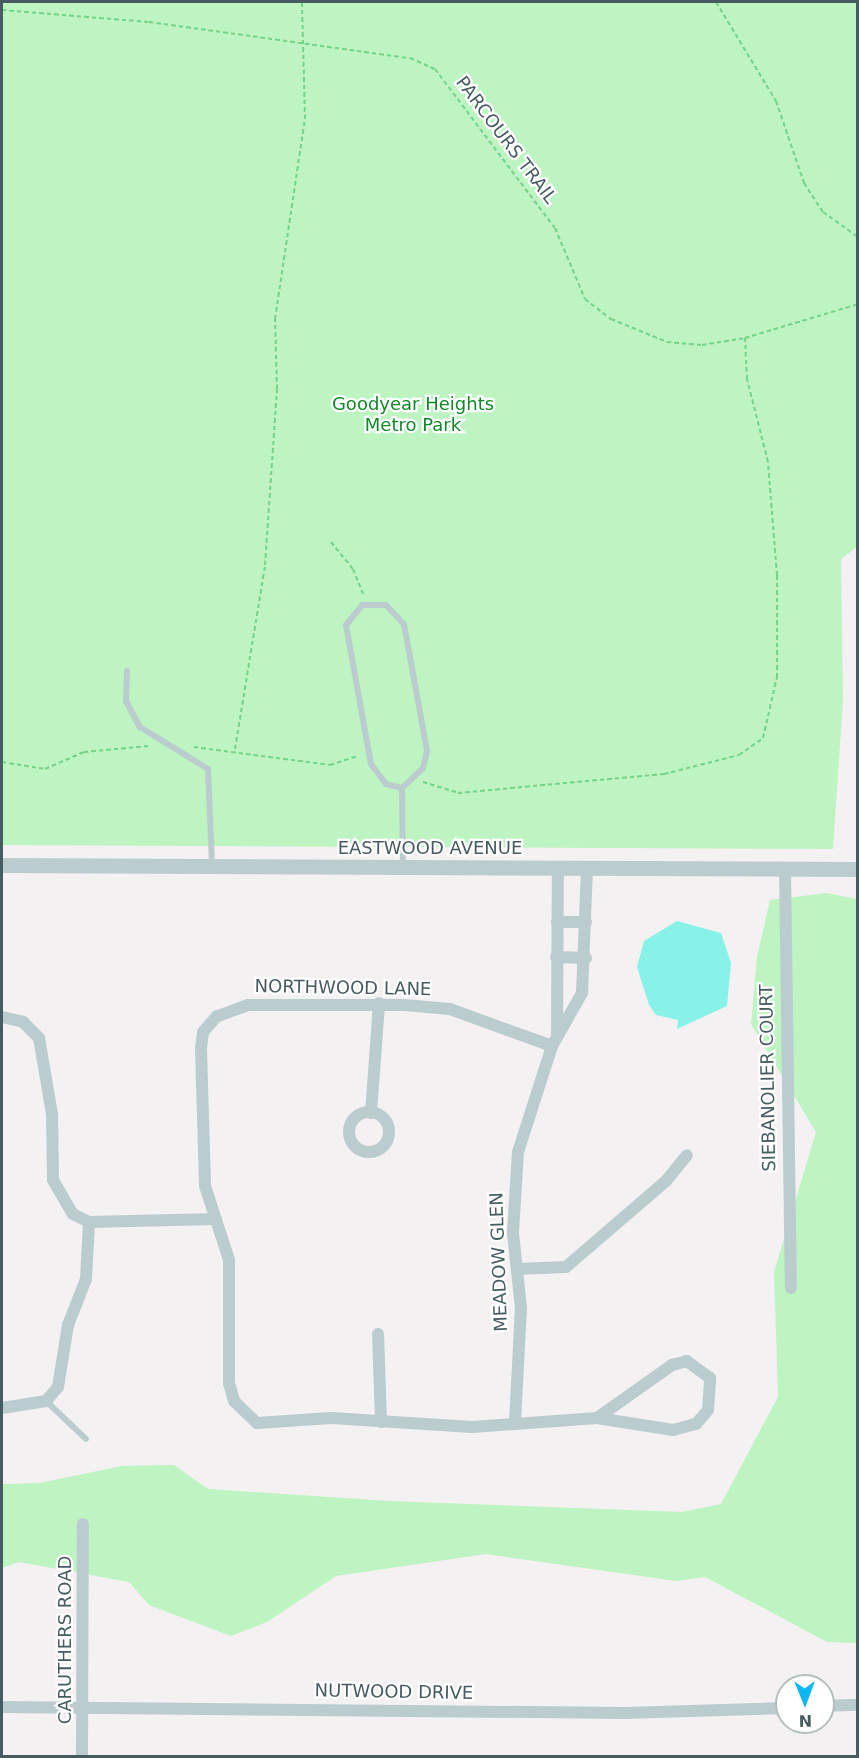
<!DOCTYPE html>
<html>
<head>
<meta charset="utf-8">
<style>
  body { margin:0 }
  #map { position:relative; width:859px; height:1758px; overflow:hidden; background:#f4f1f2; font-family:"DejaVu Sans",sans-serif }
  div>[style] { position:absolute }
  .green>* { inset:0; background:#bef3c2 }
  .water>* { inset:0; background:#88f2e8 }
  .path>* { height:2px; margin-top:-1px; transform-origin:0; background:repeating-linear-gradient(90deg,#73d386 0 4.5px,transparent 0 7.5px) }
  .service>* { height:6px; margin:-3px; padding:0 3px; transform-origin:3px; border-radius:3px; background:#bbcccf }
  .minor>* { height:12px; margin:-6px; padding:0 6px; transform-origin:6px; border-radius:6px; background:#bbcccf }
  .minor>.ring { margin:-6px; padding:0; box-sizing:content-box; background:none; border:12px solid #bbcccf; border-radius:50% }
  .tertiary>* { height:15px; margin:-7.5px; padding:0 7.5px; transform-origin:7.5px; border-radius:7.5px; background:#bbcccf }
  span { translate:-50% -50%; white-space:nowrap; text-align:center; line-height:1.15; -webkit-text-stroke:4.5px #fff; paint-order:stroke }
  .street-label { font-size:18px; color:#475c60 }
  .park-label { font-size:18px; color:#118928 }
  .frame { position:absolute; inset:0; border:3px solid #475c60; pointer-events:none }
  .north { position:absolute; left:775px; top:1674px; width:60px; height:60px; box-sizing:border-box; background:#fff; border:2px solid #b5bebf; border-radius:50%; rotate:179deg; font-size:16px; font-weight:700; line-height:24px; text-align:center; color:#475c60 }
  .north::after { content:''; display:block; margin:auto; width:21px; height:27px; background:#0db8f2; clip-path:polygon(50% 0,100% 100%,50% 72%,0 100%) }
</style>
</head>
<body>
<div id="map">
  <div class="green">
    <div style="clip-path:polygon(2px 2px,857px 2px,858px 546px,841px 559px,843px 701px,833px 849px,2px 845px)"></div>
    <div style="clip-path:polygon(826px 893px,857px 899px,857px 1643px,827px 1642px,705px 1577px,676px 1581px,486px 1554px,336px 1576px,267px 1622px,231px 1636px,149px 1605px,129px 1582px,19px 1562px,2px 1568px,2px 1484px,39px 1483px,122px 1466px,174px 1465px,208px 1489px,389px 1501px,682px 1512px,721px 1504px,778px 1397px,774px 1272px,816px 1132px,751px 1024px,757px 957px,770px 900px)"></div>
  </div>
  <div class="water">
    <div style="clip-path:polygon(677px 921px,721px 933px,731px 963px,727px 1006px,677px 1029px,678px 1020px,656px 1015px,649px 1005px,637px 967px,644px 941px)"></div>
  </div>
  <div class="path">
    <div style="left:716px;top:2px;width:116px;rotate:58.8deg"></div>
    <div style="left:776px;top:101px;width:87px;rotate:71.1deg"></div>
    <div style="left:804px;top:183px;width:35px;rotate:57deg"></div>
    <div style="left:823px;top:212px;width:43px;rotate:35.5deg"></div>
    <div style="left:2px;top:10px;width:147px;rotate:4.7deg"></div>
    <div style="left:149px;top:22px;width:263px;rotate:7.9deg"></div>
    <div style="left:410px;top:58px;width:27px;rotate:24deg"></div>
    <div style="left:435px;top:69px;width:199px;rotate:53deg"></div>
    <div style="left:555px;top:228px;width:77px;rotate:67.1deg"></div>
    <div style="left:585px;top:299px;width:33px;rotate:38deg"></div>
    <div style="left:611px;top:319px;width:61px;rotate:22.3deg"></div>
    <div style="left:667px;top:342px;width:35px;rotate:5deg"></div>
    <div style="left:702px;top:345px;width:44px;rotate:-9.2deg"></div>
    <div style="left:745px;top:338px;width:118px;rotate:-16.7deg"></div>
    <div style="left:331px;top:542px;width:35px;rotate:51deg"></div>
    <div style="left:353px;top:569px;width:29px;rotate:68deg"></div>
    <div style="left:194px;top:747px;width:137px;rotate:7.5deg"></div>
    <div style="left:330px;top:765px;width:29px;rotate:-18deg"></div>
    <div style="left:235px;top:749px;width:186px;rotate:-80.7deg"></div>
    <div style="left:265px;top:565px;width:176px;rotate:-86.1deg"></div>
    <div style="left:277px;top:389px;width:70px;rotate:-91.6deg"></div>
    <div style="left:275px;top:319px;width:202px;rotate:-81.5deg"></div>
    <div style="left:305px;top:119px;width:117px;rotate:-91.5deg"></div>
    <div style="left:2px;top:762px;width:44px;rotate:9.2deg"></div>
    <div style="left:45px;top:769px;width:43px;rotate:-23.6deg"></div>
    <div style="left:84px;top:752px;width:65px;rotate:-5.3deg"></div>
    <div style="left:423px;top:782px;width:37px;rotate:17deg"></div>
    <div style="left:458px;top:793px;width:207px;rotate:-5.3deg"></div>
    <div style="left:664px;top:774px;width:77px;rotate:-14.2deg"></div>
    <div style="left:739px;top:755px;width:29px;rotate:-35deg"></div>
    <div style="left:763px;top:738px;width:63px;rotate:-77.1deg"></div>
    <div style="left:777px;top:677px;width:102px;rotate:-90deg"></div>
    <div style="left:777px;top:575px;width:113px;rotate:-94.6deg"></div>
    <div style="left:768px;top:462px;width:86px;rotate:-104.2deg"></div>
    <div style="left:747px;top:379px;width:41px;rotate:-92.8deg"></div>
  </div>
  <div class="service">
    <div style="left:127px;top:671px;width:30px;rotate:92deg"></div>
    <div style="left:126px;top:701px;width:30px;rotate:62deg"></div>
    <div style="left:140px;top:727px;width:80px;rotate:31.7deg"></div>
    <div style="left:208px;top:769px;width:96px;rotate:87.6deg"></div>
    <div style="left:402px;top:788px;width:16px;rotate:-166deg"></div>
    <div style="left:386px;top:784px;width:25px;rotate:-127deg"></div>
    <div style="left:371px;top:764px;width:141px;rotate:-100.2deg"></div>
    <div style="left:346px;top:625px;width:26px;rotate:-51deg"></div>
    <div style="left:362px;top:605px;width:24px"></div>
    <div style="left:386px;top:605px;width:26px;rotate:47deg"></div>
    <div style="left:404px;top:624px;width:129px;rotate:79.7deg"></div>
    <div style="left:427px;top:751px;width:17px;rotate:103deg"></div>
    <div style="left:423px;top:768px;width:29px;rotate:136deg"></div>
    <div style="left:402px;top:788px;width:79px;rotate:89.3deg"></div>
    <div style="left:46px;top:1401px;width:55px;rotate:43.5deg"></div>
  </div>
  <div class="minor">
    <div style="left:785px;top:868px;width:420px;rotate:89.2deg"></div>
    <div style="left:557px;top:922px;width:29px"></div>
    <div style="left:556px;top:957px;width:30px;rotate:2deg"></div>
    <div style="left:2px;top:1017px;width:22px;rotate:13deg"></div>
    <div style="left:23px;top:1022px;width:23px;rotate:45deg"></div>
    <div style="left:39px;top:1038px;width:77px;rotate:80.3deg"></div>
    <div style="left:52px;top:1114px;width:66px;rotate:89.1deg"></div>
    <div style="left:53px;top:1180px;width:39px;rotate:60deg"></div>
    <div style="left:73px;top:1214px;width:18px;rotate:27deg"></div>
    <div style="left:89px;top:1222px;width:127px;rotate:-1.4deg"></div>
    <div style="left:557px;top:1034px;width:166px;rotate:-89.7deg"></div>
    <div style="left:552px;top:1046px;width:109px;rotate:-160.1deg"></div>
    <div style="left:450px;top:1009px;width:46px;rotate:-175deg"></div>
    <div style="left:404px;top:1005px;width:156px;rotate:180deg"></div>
    <div style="left:248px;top:1005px;width:33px;rotate:160deg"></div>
    <div style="left:217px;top:1016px;width:21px;rotate:131deg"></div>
    <div style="left:203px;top:1032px;width:17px;rotate:97deg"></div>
    <div style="left:201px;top:1049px;width:137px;rotate:88.3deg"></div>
    <div style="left:205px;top:1186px;width:78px;rotate:72deg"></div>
    <div style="left:229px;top:1260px;width:123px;rotate:90deg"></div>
    <div style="left:229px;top:1383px;width:19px;rotate:74deg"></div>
    <div style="left:234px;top:1401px;width:32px;rotate:44deg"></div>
    <div style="left:257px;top:1423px;width:74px;rotate:-3.9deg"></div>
    <div style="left:331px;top:1418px;width:141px;rotate:3.7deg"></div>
    <div style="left:472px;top:1427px;width:125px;rotate:-4.1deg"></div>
    <div style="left:597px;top:1418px;width:77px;rotate:9deg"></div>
    <div style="left:673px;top:1430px;width:24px;rotate:-15deg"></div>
    <div style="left:696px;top:1424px;width:18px;rotate:-49deg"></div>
    <div style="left:708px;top:1410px;width:32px;rotate:-86deg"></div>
    <div style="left:710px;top:1378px;width:29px;rotate:-144deg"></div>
    <div style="left:687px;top:1361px;width:16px;rotate:165deg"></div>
    <div style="left:672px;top:1365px;width:92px;rotate:144.8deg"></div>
    <div class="ring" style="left:349px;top:1112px;width:28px;height:28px"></div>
    <div style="left:371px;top:1113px;width:110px;rotate:-85.8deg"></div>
    <div style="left:517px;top:1269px;width:49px;rotate:-2.3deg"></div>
    <div style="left:566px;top:1267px;width:132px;rotate:-40.7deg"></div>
    <div style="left:666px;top:1181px;width:33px;rotate:-51deg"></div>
    <div style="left:378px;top:1334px;width:88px;rotate:88deg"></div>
    <div style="left:2px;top:1408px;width:45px;rotate:-9deg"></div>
    <div style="left:46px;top:1401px;width:18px;rotate:-49deg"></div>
    <div style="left:58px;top:1387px;width:63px;rotate:-80.8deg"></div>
    <div style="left:68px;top:1325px;width:49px;rotate:-68.6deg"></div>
    <div style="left:86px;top:1279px;width:57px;rotate:-87deg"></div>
    <div style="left:515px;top:1422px;width:114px;rotate:-87deg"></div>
    <div style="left:521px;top:1308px;width:75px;rotate:-96.1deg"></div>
    <div style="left:513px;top:1233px;width:81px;rotate:-86.5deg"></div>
    <div style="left:518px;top:1152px;width:111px;rotate:-72.2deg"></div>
    <div style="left:552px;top:1046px;width:61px;rotate:-60.5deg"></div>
    <div style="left:582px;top:993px;width:125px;rotate:-87.7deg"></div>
    <div style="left:823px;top:1706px;width:35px;rotate:-2deg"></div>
    <div style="left:2px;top:1707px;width:623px;rotate:0.55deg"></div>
    <div style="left:625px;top:1713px;width:162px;rotate:-1.8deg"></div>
    <div style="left:82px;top:1756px;width:232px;rotate:-89.8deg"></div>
  </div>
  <div class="tertiary">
    <div style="left:2px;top:865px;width:856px;rotate:0.27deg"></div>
  </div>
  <div class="street-label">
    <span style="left:506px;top:140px;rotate:53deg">PARCOURS TRAIL</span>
    <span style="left:430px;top:848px">EASTWOOD AVENUE</span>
    <span style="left:343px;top:988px;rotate:1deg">NORTHWOOD LANE</span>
    <span style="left:768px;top:1078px;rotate:-91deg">SIEBANOLIER COURT</span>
    <span style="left:499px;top:1262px;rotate:-92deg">MEADOW GLEN</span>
    <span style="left:65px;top:1640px;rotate:-90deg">CARUTHERS ROAD</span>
    <span style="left:394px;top:1692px;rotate:1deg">NUTWOOD DRIVE</span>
  </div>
  <div class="park-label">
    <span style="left:413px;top:415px">Goodyear Heights<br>Metro Park</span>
  </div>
  <div class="frame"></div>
  <div class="north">N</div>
</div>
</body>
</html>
